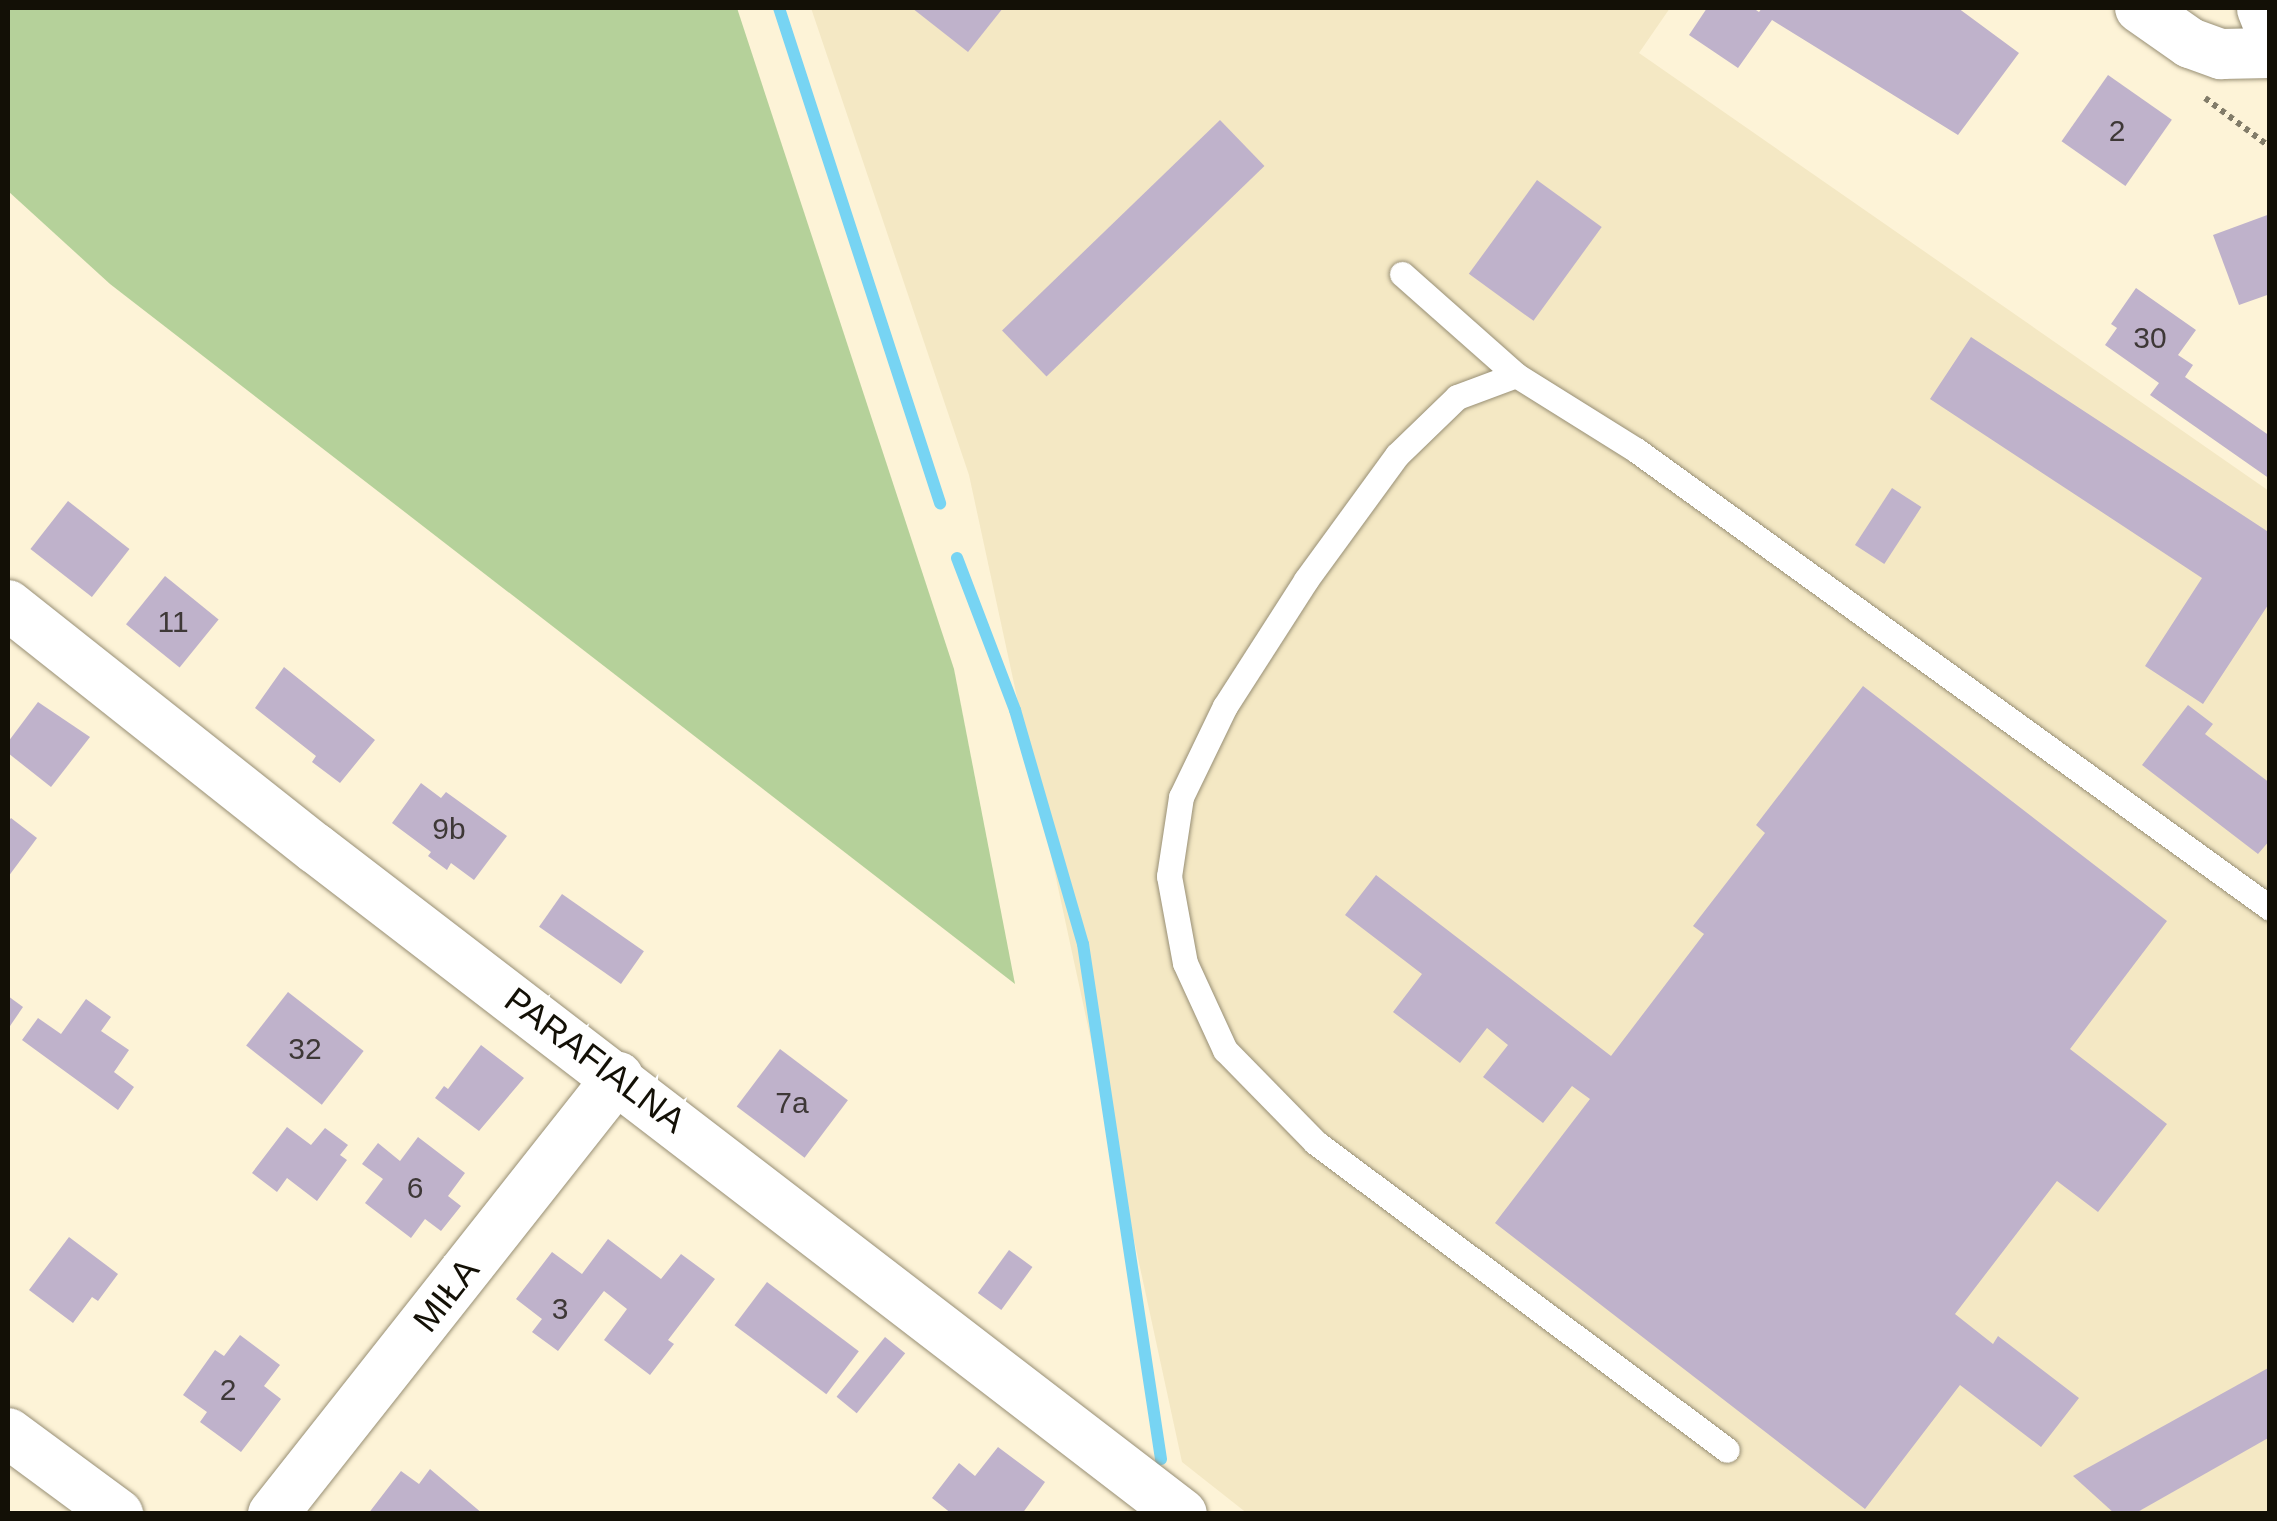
<!DOCTYPE html>
<html>
<head>
<meta charset="utf-8">
<style>
  body { margin:0 }
  #map { position:relative; width:2277px; height:1521px; overflow:hidden; background:#fdf3d7; font-family:Helvetica,sans-serif }
  div>[style] { position:absolute }
  .built>* { inset:0; background:#f4e8c4 }
  .green>* { inset:0; background:#b5d19a }
  .stream>* { height:12px; margin:-6px; padding:0 6px; transform-origin:6px; border-radius:6px; background:#77d4f3 }
  .building>* { inset:0; background:#bfb2cb; transform-origin:0 0 }
  .path>* { height:6px; margin-top:-3px; transform-origin:0; background:repeating-linear-gradient(90deg,#827c69 0 5px,transparent 0 10px) }
  .roads { filter:drop-shadow(0 0 2px #988f75) drop-shadow(0 0 2px #988f75) }
  .service>* { height:25px; margin:-12.5px; padding:0 12.5px; transform-origin:12.5px; border-radius:12.5px; background:#fff }
  .minor>* { height:50px; margin:-25px; padding:0 25px; transform-origin:25px; border-radius:25px; background:#fff }
  .tertiary>* { height:55px; margin:-27.5px; padding:0 27.5px; transform-origin:27.5px; border-radius:27.5px; background:#fff }
  span { translate:-50% -50%; white-space:nowrap; text-align:center; line-height:1.15; -webkit-text-stroke:10px #fff; paint-order:stroke }
  .number-label { font-size:30px; color:#3e3837 }
  .number-label span { -webkit-text-stroke-width:0 }
  .street-label { font-size:35px; color:#131006 }
  .frame { position:absolute; inset:0; border:10px solid #131006; pointer-events:none }
</style>
</head>
<body>
<div id="map">
  <div class="built">
    <div style="clip-path:polygon(811px 8px,1670px 8px,1639px 53px,2269px 491px,2269px 1513px,1248px 1514px,1182px 1462px,969px 475px)"></div>
  </div>
  <div class="green">
    <div style="clip-path:polygon(8px 8px,737px 8px,954px 669px,1015px 984px,110px 284px,8px 191px)"></div>
  </div>
  <div class="stream">
    <div style="left:779px;top:8px;width:521px;rotate:71.98deg"></div>
    <div style="left:957px;top:558px;width:163px;rotate:69.1deg"></div>
    <div style="left:1015px;top:710px;width:244px;rotate:73.8deg"></div>
    <div style="left:1083px;top:944px;width:521px;rotate:81.39deg"></div>
  </div>
  <div class="building">
    <div style="clip-path:polygon(912px 8px,1003px 8px,968px 52px)"></div>
    <div style="clip-path:polygon(1707px 8px,1753px 8px,1759px 12px,1762px 8px,1958px 8px,2019px 53px,1958px 135px,1772px 20px,1738px 68px,1689px 35px)"></div>
    <div style="left:2108px;top:75px;width:78px;height:81px;rotate:35deg"></div>
    <div style="left:1220px;top:120px;width:64px;height:303px;rotate:46deg"></div>
    <div style="left:1537px;top:180px;width:80px;height:116px;rotate:36deg"></div>
    <div style="clip-path:polygon(2270px 214px,2270px 294px,2239px 305px,2213px 235px)"></div>
    <div style="clip-path:polygon(2136px 288px,2196px 330px,2178px 355px,2193px 365px,2185px 377px,2270px 436px,2270px 479px,2150px 395px,2159px 383px,2105px 345px,2117px 328px,2111px 324px)"></div>
    <div style="clip-path:polygon(1971px 337px,2270px 533px,2270px 602px,2203px 704px,2145px 666px,2202px 578px,1930px 399px)"></div>
    <div style="left:1892px;top:488px;width:35px;height:68px;rotate:33deg"></div>
    <div style="left:68px;top:501px;width:78px;height:61px;rotate:38deg"></div>
    <div style="left:165px;top:576px;width:69px;height:62px;rotate:39deg"></div>
    <div style="clip-path:polygon(284px 667px,375px 740px,340px 783px,312px 762px,316px 756px,255px 708px)"></div>
    <div style="clip-path:polygon(1863px 686px,2167px 921px,2070px 1049px,2167px 1124px,2098px 1212px,2057px 1181px,1955px 1314px,1993px 1344px,1998px 1336px,2079px 1398px,2041px 1447px,1960px 1385px,1865px 1509px,1495px 1223px,1590px 1099px,1572px 1086px,1543px 1123px,1483px 1077px,1508px 1045px,1487px 1028px,1460px 1063px,1393px 1012px,1422px 974px,1345px 915px,1376px 875px,1611px 1056px,1704px 934px,1693px 926px,1765px 833px,1756px 825px)"></div>
    <div style="clip-path:polygon(38px 702px,90px 737px,51px 787px,8px 753px,8px 742px)"></div>
    <div style="clip-path:polygon(2188px 705px,2213px 724px,2205px 734px,2270px 783px,2270px 840px,2258px 854px,2142px 765px)"></div>
    <div style="clip-path:polygon(421px 783px,441px 798px,446px 792px,507px 836px,474px 880px,451px 863px,447px 870px,428px 856px,431px 852px,392px 823px)"></div>
    <div style="clip-path:polygon(11px 818px,37px 838px,8px 877px,8px 822px)"></div>
    <div style="left:562px;top:894px;width:100px;height:40px;rotate:35deg"></div>
    <div style="left:288px;top:992px;width:96px;height:68px;rotate:38deg"></div>
    <div style="clip-path:polygon(8px 996px,23px 1007px,8px 1029px)"></div>
    <div style="clip-path:polygon(86px 999px,111px 1017px,101px 1031px,129px 1050px,114px 1072px,134px 1087px,118px 1110px,22px 1040px,38px 1018px,61px 1034px)"></div>
    <div style="clip-path:polygon(481px 1045px,524px 1078px,479px 1131px,435px 1098px,444px 1086px,448px 1089px)"></div>
    <div style="left:780px;top:1049px;width:85px;height:72px;rotate:37deg"></div>
    <div style="clip-path:polygon(287px 1127px,311px 1145px,325px 1128px,348px 1145px,340px 1155px,347px 1160px,317px 1201px,287px 1178px,277px 1192px,252px 1173px)"></div>
    <div style="clip-path:polygon(418px 1137px,465px 1173px,448px 1196px,461px 1206px,441px 1231px,425px 1219px,411px 1238px,365px 1203px,383px 1179px,362px 1164px,378px 1143px,400px 1161px)"></div>
    <div style="clip-path:polygon(69px 1237px,118px 1274px,98px 1301px,92px 1297px,73px 1323px,29px 1290px)"></div>
    <div style="clip-path:polygon(608px 1239px,661px 1279px,681px 1254px,715px 1279px,668px 1340px,674px 1344px,650px 1375px,604px 1340px,627px 1309px,604px 1291px,558px 1351px,532px 1332px,542px 1319px,516px 1299px,552px 1252px,582px 1274px)"></div>
    <div style="left:1009px;top:1250px;width:29px;height:53px;rotate:36deg"></div>
    <div style="left:767px;top:1282px;width:115px;height:54px;rotate:37deg"></div>
    <div style="clip-path:polygon(240px 1335px,280px 1365px,264px 1386px,281px 1399px,241px 1452px,200px 1422px,207px 1412px,183px 1395px,215px 1350px,224px 1356px)"></div>
    <div style="left:885px;top:1337px;width:26px;height:77px;rotate:39deg"></div>
    <div style="clip-path:polygon(2270px 1367px,2270px 1437px,2134px 1514px,2115px 1514px,2073px 1476px)"></div>
    <div style="clip-path:polygon(998px 1447px,1045px 1482px,1022px 1514px,952px 1514px,932px 1498px,959px 1463px,975px 1476px)"></div>
    <div style="clip-path:polygon(430px 1469px,483px 1514px,368px 1514px,401px 1471px,419px 1484px)"></div>
  </div>
  <div class="path">
    <div style="left:2205px;top:98px;width:81px;rotate:37deg"></div>
  </div>
  <div class="roads">
    <div class="service">
      <div style="left:1402px;top:274px;width:152px;rotate:41.5deg"></div>
      <div style="left:1516px;top:375px;width:142px;rotate:32deg"></div>
      <div style="left:1636px;top:450px;width:782px;rotate:35.84deg"></div>
      <div style="left:1516px;top:375px;width:63px;rotate:159.6deg"></div>
      <div style="left:1457px;top:397px;width:83px;rotate:136deg"></div>
      <div style="left:1397px;top:455px;width:155px;rotate:126.1deg"></div>
      <div style="left:1306px;top:580px;width:150px;rotate:122.7deg"></div>
      <div style="left:1225px;top:706px;width:101px;rotate:115.8deg"></div>
      <div style="left:1181px;top:797px;width:80px;rotate:98.6deg"></div>
      <div style="left:1169px;top:876px;width:88px;rotate:79.6deg"></div>
      <div style="left:1185px;top:963px;width:96px;rotate:65.3deg"></div>
      <div style="left:1225px;top:1050px;width:129px;rotate:45.6deg"></div>
      <div style="left:1315px;top:1142px;width:514px;rotate:36.78deg"></div>
    </div>
    <div class="minor">
      <div style="left:2140px;top:8px;width:61px;rotate:35deg"></div>
      <div style="left:2190px;top:43px;width:33px;rotate:20deg"></div>
      <div style="left:2221px;top:54px;width:49px;rotate:-1.2deg"></div>
      <div style="left:8px;top:605px;width:392px;rotate:38.4deg"></div>
      <div style="left:315px;top:848px;width:1093px;rotate:37.53deg"></div>
      <div style="left:8px;top:1433px;width:137px;rotate:36.4deg"></div>
      <div style="left:273px;top:1514px;width:557px;rotate:-51.71deg"></div>
    </div>
    <div class="tertiary">
      <div style="left:2264px;top:8px;width:16px;rotate:68deg"></div>
    </div>
  </div>
  <div class="number-label">
    <span style="left:2117px;top:131px">2</span>
    <span style="left:2150px;top:338px">30</span>
    <span style="left:173px;top:622px">11</span>
    <span style="left:449px;top:829px">9b</span>
    <span style="left:305px;top:1049px">32</span>
    <span style="left:792px;top:1103px">7a</span>
    <span style="left:415px;top:1188px">6</span>
    <span style="left:560px;top:1309px">3</span>
    <span style="left:228px;top:1390px">2</span>
  </div>
  <div class="street-label">
    <span style="left:595px;top:1060px;rotate:37deg">PARAFIALNA</span>
    <span style="left:446px;top:1295px;rotate:-52deg">MIŁA</span>
  </div>
  <div class="frame"></div>
</div>
</body>
</html>
